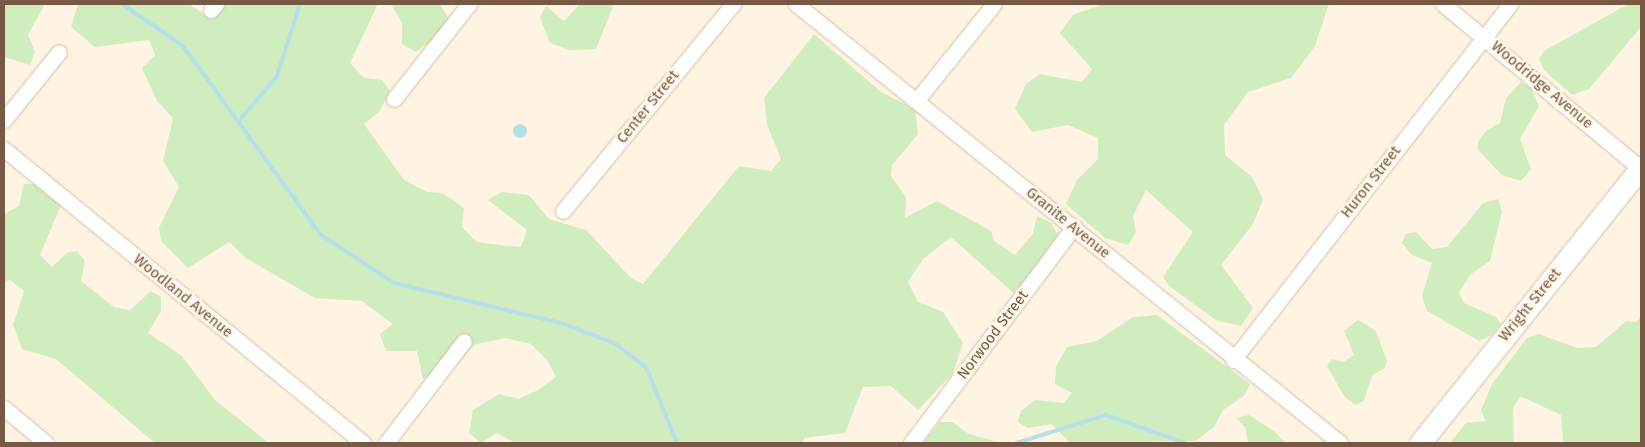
<!DOCTYPE html>
<html>
<head>
<meta charset="utf-8">
<style>
  body { margin:0 }
  #map { position:relative; width:1645px; height:447px; overflow:hidden; background:#fef4e1; font-family:"Fira Sans",sans-serif }
  div>[style] { position:absolute }
  .green>* { inset:0; background:#d0edbf }
  .water>* { inset:0; background:#b4e0e9 }
  .round { border-radius:50% }
  .stream>* { height:4px; margin:-2px; padding:0 2px; transform-origin:2px; border-radius:2px; background:#b4e0e9 }
  .roads { filter:drop-shadow(0 0 1px #d2bdaa) drop-shadow(0 0 1px #d2bdaa) }
  .minor>* { height:15px; margin:-7.5px; padding:0 7.5px; transform-origin:7.5px; border-radius:7.5px; background:#fff }
  .secondary>* { height:21px; margin:-10.5px; padding:0 10.5px; transform-origin:10.5px; border-radius:10.5px; background:#fff }
  span { translate:-50% -50%; white-space:nowrap; text-align:center; line-height:1.15; -webkit-text-stroke:5px #fff7e9; paint-order:stroke }
  .street-label { font-size:15px; color:#785946 }
  .frame { position:absolute; inset:0; border:5px solid #785946; pointer-events:none }
</style>
</head>
<body>
<div id="map">
  <div class="green">
    <div style="clip-path:polygon(4px 4px,45px 4px,28px 35px,35px 52px,30px 65px,4px 57px)"></div>
    <div style="clip-path:polygon(78px 4px,189px 4px,211px 19px,224px 4px,378px 4px,350px 63px,364px 78px,382px 80px,390px 91px,379px 112px,364px 124px,404px 180px,427px 192px,442px 193px,464px 208px,462px 227px,477px 242px,499px 245px,521px 247px,527px 230px,488px 200px,502px 192px,529px 195px,549px 219px,586px 230px,631px 278px,643px 284px,739px 166px,771px 171px,781px 159px,767px 124px,764px 98px,814px 34px,881px 92px,915px 109px,918px 134px,892px 165px,891px 176px,906px 197px,905px 218px,937px 201px,991px 231px,994px 241px,1015px 255px,1033px 234px,1037px 216px,1051px 223px,1058px 234px,1016px 295px,951px 237px,923px 259px,908px 282px,918px 302px,943px 312px,963px 343px,953px 373px,918px 410px,891px 386px,863px 387px,845px 433px,804px 438px,802px 443px,515px 443px,497px 433px,481px 443px,469px 433px,473px 410px,499px 394px,518px 399px,538px 390px,556px 377px,547px 360px,531px 344px,506px 338px,476px 344px,452px 366px,423px 379px,417px 351px,386px 351px,380px 334px,393px 324px,362px 301px,315px 298px,246px 258px,229px 242px,188px 268px,161px 241px,159px 228px,179px 187px,163px 161px,173px 118px,157px 101px,142px 68px,155px 55px,149px 40px,95px 47px,71px 27px)"></div>
    <div style="clip-path:polygon(391px 4px,440px 4px,449px 20px,438px 36px,416px 52px,402px 44px,402px 23px)"></div>
    <div style="clip-path:polygon(580px 4px,614px 4px,596px 49px,570px 50px,550px 43px,540px 17px,546px 6px,564px 21px)"></div>
    <div style="clip-path:polygon(1103px 4px,1329px 4px,1315px 46px,1291px 78px,1248px 92px,1224px 125px,1225px 155px,1252px 177px,1263px 199px,1253px 224px,1221px 265px,1253px 308px,1241px 326px,1216px 320px,1169px 286px,1163px 277px,1193px 232px,1146px 190px,1133px 216px,1136px 232px,1128px 245px,1105px 238px,1066px 204px,1077px 180px,1098px 159px,1098px 138px,1068px 125px,1032px 132px,1015px 109px,1026px 84px,1040px 74px,1082px 82px,1092px 69px,1060px 33px,1073px 15px)"></div>
    <div style="clip-path:polygon(1628px 4px,1641px 4px,1641px 27px,1589px 89px,1572px 95px,1544px 70px,1539px 59px,1544px 51px)"></div>
    <div style="clip-path:polygon(1521px 82px,1532px 89px,1539px 106px,1520px 139px,1531px 169px,1521px 181px,1502px 175px,1478px 150px,1478px 142px,1487px 130px,1500px 123px,1506px 98px)"></div>
    <div style="clip-path:polygon(37px 183px,61px 205px,40px 255px,52px 267px,68px 252px,77px 251px,85px 261px,81px 281px,114px 307px,130px 310px,151px 291px,161px 297px,161px 311px,148px 333px,182px 356px,215px 400px,269px 443px,155px 443px,56px 359px,22px 349px,13px 325px,24px 291px,10px 280px,4px 283px,4px 214px,19px 206px,24px 184px)"></div>
    <div style="clip-path:polygon(1498px 199px,1502px 212px,1490px 261px,1471px 274px,1459px 292px,1464px 303px,1496px 317px,1501px 324px,1491px 336px,1479px 341px,1427px 311px,1422px 296px,1432px 263px,1412px 255px,1402px 243px,1406px 234px,1416px 232px,1432px 249px,1447px 247px,1483px 203px)"></div>
    <div style="clip-path:polygon(1157px 315px,1250px 384px,1244px 396px,1223px 410px,1214px 427px,1195px 441px,1070px 443px,1052px 424px,1028px 428px,1018px 422px,1021px 411px,1035px 400px,1064px 403px,1072px 393px,1055px 384px,1056px 366px,1067px 347px,1097px 341px,1133px 317px)"></div>
    <div style="clip-path:polygon(1641px 315px,1641px 443px,1563px 443px,1561px 415px,1520px 396px,1513px 408px,1514px 443px,1450px 443px,1466px 423px,1486px 421px,1481px 410px,1492px 384px,1527px 338px,1539px 334px,1577px 348px,1596px 347px,1626px 321px,1636px 322px)"></div>
    <div style="clip-path:polygon(1358px 320px,1376px 331px,1387px 361px,1384px 369px,1372px 375px,1364px 401px,1355px 405px,1344px 396px,1327px 366px,1332px 359px,1343px 362px,1354px 355px,1344px 331px)"></div>
    <div style="clip-path:polygon(1249px 415px,1274px 431px,1286px 443px,1248px 443px,1245px 427px,1236px 418px)"></div>
    <div style="clip-path:polygon(940px 422px,952px 422px,969px 434px,1001px 443px,923px 443px)"></div>
  </div>
  <div class="water">
    <div class="round" style="left:513px;top:124px;width:14px;height:14px"></div>
  </div>
  <div class="stream">
    <div style="left:122px;top:4px;width:74px;rotate:34.5deg"></div>
    <div style="left:183px;top:46px;width:233px;rotate:53.9deg"></div>
    <div style="left:320px;top:234px;width:89px;rotate:33.5deg"></div>
    <div style="left:394px;top:283px;width:172px;rotate:13.5deg"></div>
    <div style="left:561px;top:323px;width:57px;rotate:20.7deg"></div>
    <div style="left:614px;top:343px;width:40px;rotate:37deg"></div>
    <div style="left:646px;top:367px;width:82px;rotate:67.8deg"></div>
    <div style="left:240px;top:120px;width:57px;rotate:-49.9deg"></div>
    <div style="left:277px;top:76px;width:76px;rotate:-72.3deg"></div>
    <div style="left:1016px;top:443px;width:94px;rotate:-17.3deg"></div>
    <div style="left:1106px;top:415px;width:84px;rotate:19.5deg"></div>
  </div>
  <div class="roads">
    <div class="minor">
      <div style="left:796px;top:4px;width:699px;rotate:38.9deg"></div>
      <div style="left:1443px;top:4px;width:256px;rotate:39.8deg"></div>
      <div style="left:211px;top:10px;width:8px;rotate:-50deg"></div>
      <div style="left:394px;top:99px;width:121px;rotate:-51.7deg"></div>
      <div style="left:916px;top:101px;width:124px;rotate:-51.2deg"></div>
      <div style="left:4px;top:120px;width:87px;rotate:-51deg"></div>
      <div style="left:4px;top:149px;width:464px;rotate:39.3deg"></div>
      <div style="left:563px;top:211px;width:268px;rotate:-50.6deg"></div>
      <div style="left:1233px;top:360px;width:451px;rotate:-52.1deg"></div>
      <div style="left:4px;top:408px;width:55px;rotate:39.8deg"></div>
      <div style="left:386px;top:443px;width:128px;rotate:-52.6deg"></div>
      <div style="left:911px;top:443px;width:271px;rotate:-53deg"></div>
    </div>
    <div class="secondary">
      <div style="left:1420px;top:443px;width:354px;rotate:-51.3deg"></div>
    </div>
  </div>
  <div class="street-label">
    <span style="left:1542px;top:85px;rotate:40deg">Woodridge Avenue</span>
    <span style="left:648px;top:107px;rotate:-51deg">Center Street</span>
    <span style="left:1371px;top:182px;rotate:-52deg">Huron Street</span>
    <span style="left:1068px;top:223px;rotate:39deg">Granite Avenue</span>
    <span style="left:183px;top:296px;rotate:39deg">Woodland Avenue</span>
    <span style="left:1530px;top:305px;rotate:-51deg">Wright Street</span>
    <span style="left:993px;top:335px;rotate:-53deg">Norwood Street</span>
  </div>
  <div class="frame"></div>
</div>
</body>
</html>
